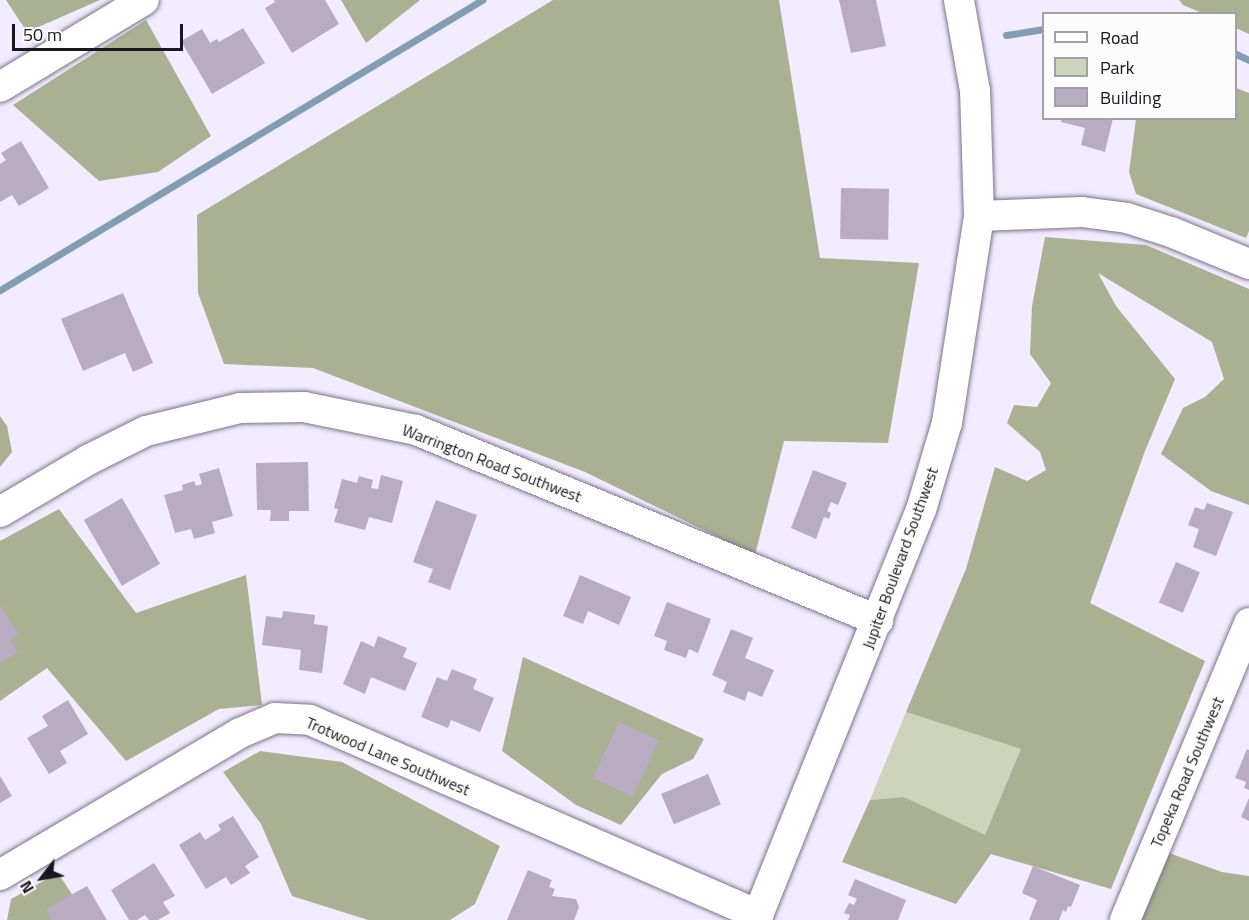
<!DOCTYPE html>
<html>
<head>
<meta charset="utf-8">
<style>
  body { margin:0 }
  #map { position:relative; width:1249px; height:920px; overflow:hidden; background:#f3ebff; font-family:"Titillium Web",sans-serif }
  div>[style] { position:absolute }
  .green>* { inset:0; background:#cdd4bb }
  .forest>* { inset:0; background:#a9b192 }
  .stream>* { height:7px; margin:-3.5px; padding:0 3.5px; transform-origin:3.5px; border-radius:3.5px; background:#829db3 }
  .building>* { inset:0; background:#b8abc2; transform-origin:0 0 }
  .roads { filter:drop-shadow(0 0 2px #7c7389) drop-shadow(0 0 2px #7c7389) }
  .minor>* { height:30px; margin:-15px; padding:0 15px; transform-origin:15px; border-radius:15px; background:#fff }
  span { translate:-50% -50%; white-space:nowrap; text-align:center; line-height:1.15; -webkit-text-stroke:4.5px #fcfcfc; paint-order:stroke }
  .street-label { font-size:16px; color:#19161e }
  .legend { position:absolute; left:1042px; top:12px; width:195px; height:108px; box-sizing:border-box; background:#fcfcfc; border:2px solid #a1a0a3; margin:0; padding:8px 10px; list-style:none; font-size:18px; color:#19161e }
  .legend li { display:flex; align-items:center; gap:12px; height:30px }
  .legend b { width:30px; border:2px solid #a1a0a3 }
  .north { position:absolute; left:12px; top:848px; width:60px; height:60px; -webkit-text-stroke:4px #fcfcfc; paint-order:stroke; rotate:239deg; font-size:16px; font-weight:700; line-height:24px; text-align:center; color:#19161e }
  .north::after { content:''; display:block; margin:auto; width:21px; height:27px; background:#19161e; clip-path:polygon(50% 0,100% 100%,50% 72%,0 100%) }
  .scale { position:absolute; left:12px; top:24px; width:171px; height:27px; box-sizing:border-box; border:3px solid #19161e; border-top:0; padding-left:8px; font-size:18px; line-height:21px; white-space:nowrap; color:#19161e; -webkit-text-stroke:4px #fcfcfc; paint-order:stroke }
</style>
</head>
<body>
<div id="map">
  <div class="green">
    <div style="clip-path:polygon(906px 712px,1022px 749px,985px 836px,904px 797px,870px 800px)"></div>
  </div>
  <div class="forest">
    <div style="clip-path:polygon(6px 0,100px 0,27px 32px)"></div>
    <div style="clip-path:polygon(341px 0,420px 0,366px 43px)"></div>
    <div style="clip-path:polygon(553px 0,779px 0,820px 258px,919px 263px,888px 443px,784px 441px,755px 555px,585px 472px,313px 368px,224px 364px,198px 293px,197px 215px)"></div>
    <div style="clip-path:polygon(1179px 0,1249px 0,1249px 34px,1236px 28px,1236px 14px,1202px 13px,1183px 5px)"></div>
    <div style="clip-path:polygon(146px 20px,211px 136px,158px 172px,99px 181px,13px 105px)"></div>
    <div style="clip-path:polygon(1236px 88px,1249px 93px,1249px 231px,1246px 238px,1136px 194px,1129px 172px,1136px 119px,1236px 118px)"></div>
    <div style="clip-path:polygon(1045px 237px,1146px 245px,1249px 289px,1249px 505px,1211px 491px,1161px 454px,1183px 408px,1205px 397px,1224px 379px,1212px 342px,1098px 273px,1116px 306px,1175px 379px,1145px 451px,1090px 603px,1205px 661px,1111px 889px,991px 854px,956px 904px,842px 862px,870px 800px,904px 797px,985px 835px,1021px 749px,906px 712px,966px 569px,995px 467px,1027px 481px,1046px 470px,1040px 452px,1007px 423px,1014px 405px,1037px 407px,1051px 383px,1030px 354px,1032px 306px)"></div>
    <div style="clip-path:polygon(0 416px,7px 426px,12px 452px,0 467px)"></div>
    <div style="clip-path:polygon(59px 509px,136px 613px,246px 575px,262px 705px,219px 709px,126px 761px,47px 668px,0 701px,0 541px)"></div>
    <div style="clip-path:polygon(523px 657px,704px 739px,693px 759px,662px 774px,621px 825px,576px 805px,502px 751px)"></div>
    <div style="clip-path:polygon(260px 751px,342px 762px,500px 846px,475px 904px,450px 920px,368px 920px,292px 896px,261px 824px,223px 772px)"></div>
    <div style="clip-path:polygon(1169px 853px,1222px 872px,1249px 876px,1249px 920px,1139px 920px)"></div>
    <div style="clip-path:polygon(58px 873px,89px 920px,7px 920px,11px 899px)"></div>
  </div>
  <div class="stream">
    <div style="left:1006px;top:35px;width:38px;rotate:-9deg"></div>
    <div style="left:1236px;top:54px;width:14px;rotate:25deg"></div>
    <div style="left:0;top:290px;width:563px;rotate:-31.03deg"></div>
  </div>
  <div class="building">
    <div style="clip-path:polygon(274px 0,325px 0,339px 24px,292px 53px,265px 8px,275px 2px)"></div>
    <div style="clip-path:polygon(839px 0,876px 0,886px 46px,851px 53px)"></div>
    <div style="clip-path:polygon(243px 28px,265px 63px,212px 94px,181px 41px,202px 29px,210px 43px,217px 39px,219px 42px)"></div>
    <div style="clip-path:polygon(1062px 118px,1113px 118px,1105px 152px,1081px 145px,1085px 128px,1061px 122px)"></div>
    <div style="clip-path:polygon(21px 141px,49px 188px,19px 206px,12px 195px,0 202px,0 164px,6px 160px,1px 153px)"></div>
    <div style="left:841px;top:188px;width:48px;height:51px;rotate:1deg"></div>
    <div style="clip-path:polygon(123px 293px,153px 363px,133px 372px,125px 353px,83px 371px,61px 319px)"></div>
    <div style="clip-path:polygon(308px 462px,309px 511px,289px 511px,289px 521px,270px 521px,271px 510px,257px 510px,256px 463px)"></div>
    <div style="clip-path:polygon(219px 468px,233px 516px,212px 522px,215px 533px,194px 539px,191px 529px,175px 533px,164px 495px,183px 490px,182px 485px,194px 481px,196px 486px,202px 484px,199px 474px)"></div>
    <div style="clip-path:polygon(813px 470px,847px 483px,838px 505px,831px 502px,827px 511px,831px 513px,829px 519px,824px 517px,816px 539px,791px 528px)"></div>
    <div style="clip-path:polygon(381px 475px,403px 481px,392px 523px,369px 517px,365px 530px,334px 522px,338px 509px,334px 508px,342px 479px,357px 483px,359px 476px,373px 480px,371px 488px,378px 489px)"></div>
    <div style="left:122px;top:498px;width:76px;height:44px;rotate:60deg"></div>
    <div style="clip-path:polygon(436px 500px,477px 515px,450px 590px,428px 582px,433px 569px,413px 562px)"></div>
    <div style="clip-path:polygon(1207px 503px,1233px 512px,1216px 556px,1193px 547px,1199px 529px,1188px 525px,1195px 507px,1204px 510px)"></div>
    <div style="left:1176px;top:562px;width:26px;height:44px;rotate:23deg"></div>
    <div style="clip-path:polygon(580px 575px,631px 597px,619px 625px,588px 611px,583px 624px,563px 616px)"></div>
    <div style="clip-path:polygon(667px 602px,711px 619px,698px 653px,689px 649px,686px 658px,664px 650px,667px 641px,654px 636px)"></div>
    <div style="clip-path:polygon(0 605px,19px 635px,10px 640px,18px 652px,0 663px)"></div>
    <div style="clip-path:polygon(283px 611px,315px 615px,314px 624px,328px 626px,322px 673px,299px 670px,301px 650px,262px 645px,266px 616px,282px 618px)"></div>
    <div style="clip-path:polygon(731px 629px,753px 638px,745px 658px,774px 670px,762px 697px,748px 691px,745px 701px,723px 692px,727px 682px,712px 675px)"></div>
    <div style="clip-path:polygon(378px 636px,407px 648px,403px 657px,417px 663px,405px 691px,371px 677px,365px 694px,343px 684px,361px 641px,374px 647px)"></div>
    <div style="clip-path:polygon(452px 669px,477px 679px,473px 689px,494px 698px,480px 732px,451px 720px,448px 728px,421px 717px,437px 677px,447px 681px)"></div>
    <div style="clip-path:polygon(68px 700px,88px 734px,60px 751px,67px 763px,49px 774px,27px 738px,48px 726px,42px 716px)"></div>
    <div style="left:619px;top:722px;width:44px;height:62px;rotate:25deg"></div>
    <div style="clip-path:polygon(1247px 749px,1249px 750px,1249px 790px,1244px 788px,1246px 782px,1235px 778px)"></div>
    <div style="left:708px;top:774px;width:33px;height:51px;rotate:67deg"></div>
    <div style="clip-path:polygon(0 776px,12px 796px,0 803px)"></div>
    <div style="clip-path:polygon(1249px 798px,1249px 821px,1241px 817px)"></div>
    <div style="clip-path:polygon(233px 816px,259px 857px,245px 866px,250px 873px,231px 885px,226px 877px,206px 889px,179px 845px,200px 832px,205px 840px,221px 830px,218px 825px)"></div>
    <div style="clip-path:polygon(154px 863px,175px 896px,163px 902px,170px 913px,158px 920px,149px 920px,145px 915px,137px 920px,129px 920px,111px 890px)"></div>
    <div style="clip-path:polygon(1033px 866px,1080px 885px,1071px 907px,1068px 906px,1066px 912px,1063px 910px,1059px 920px,1029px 920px,1037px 900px,1022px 893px)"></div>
    <div style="clip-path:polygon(528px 870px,552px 880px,549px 887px,555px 889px,552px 896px,576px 899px,579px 907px,574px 920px,507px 920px)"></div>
    <div style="clip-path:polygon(855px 879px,906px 900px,898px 920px,848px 920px,850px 915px,844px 913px,849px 903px,854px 905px,857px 899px,848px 895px)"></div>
    <div style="clip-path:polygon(87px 886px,107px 920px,49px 920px,51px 919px,46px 909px)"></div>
  </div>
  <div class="roads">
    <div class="minor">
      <div style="left:0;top:87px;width:168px;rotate:-31.1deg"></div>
      <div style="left:979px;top:216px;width:103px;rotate:-2.2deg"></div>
      <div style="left:1082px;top:212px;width:45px;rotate:7.6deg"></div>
      <div style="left:1127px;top:218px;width:46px;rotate:17.7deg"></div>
      <div style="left:1171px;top:232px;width:84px;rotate:22.3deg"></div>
      <div style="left:0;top:512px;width:102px;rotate:-30.6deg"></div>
      <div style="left:88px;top:460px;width:65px;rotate:-26.6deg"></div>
      <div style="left:146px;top:431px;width:97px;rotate:-13.7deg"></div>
      <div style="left:240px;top:408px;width:64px;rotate:-0.9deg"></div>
      <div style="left:304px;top:407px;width:114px;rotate:11.6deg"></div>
      <div style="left:416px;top:430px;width:500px;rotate:22.4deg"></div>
      <div style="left:0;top:875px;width:279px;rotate:-30.6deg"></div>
      <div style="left:240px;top:733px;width:38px;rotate:-23deg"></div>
      <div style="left:275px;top:718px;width:35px;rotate:3deg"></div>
      <div style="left:310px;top:720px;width:489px;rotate:23.5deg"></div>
      <div style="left:756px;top:920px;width:442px;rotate:-68.1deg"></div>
      <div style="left:921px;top:510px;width:91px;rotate:-73.4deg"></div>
      <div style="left:947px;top:423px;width:209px;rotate:-81.2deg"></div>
      <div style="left:979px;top:216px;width:125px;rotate:-91.8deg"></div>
      <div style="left:975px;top:91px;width:92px;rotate:-100deg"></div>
      <div style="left:1125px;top:920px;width:322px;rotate:-67.3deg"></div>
    </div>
  </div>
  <div class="street-label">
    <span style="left:492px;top:463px;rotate:21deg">Warrington Road Southwest</span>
    <span style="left:900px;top:558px;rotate:-70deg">Jupiter Boulevard Southwest</span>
    <span style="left:388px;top:756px;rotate:23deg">Trotwood Lane Southwest</span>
    <span style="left:1187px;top:772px;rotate:-67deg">Topeka Road Southwest</span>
  </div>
  <ul class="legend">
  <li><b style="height:8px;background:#fff"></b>Road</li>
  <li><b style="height:16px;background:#cdd4bb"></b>Park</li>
  <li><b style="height:16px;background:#b8abc2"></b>Building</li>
  </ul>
  <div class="north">N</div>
  <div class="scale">50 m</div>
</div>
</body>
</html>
